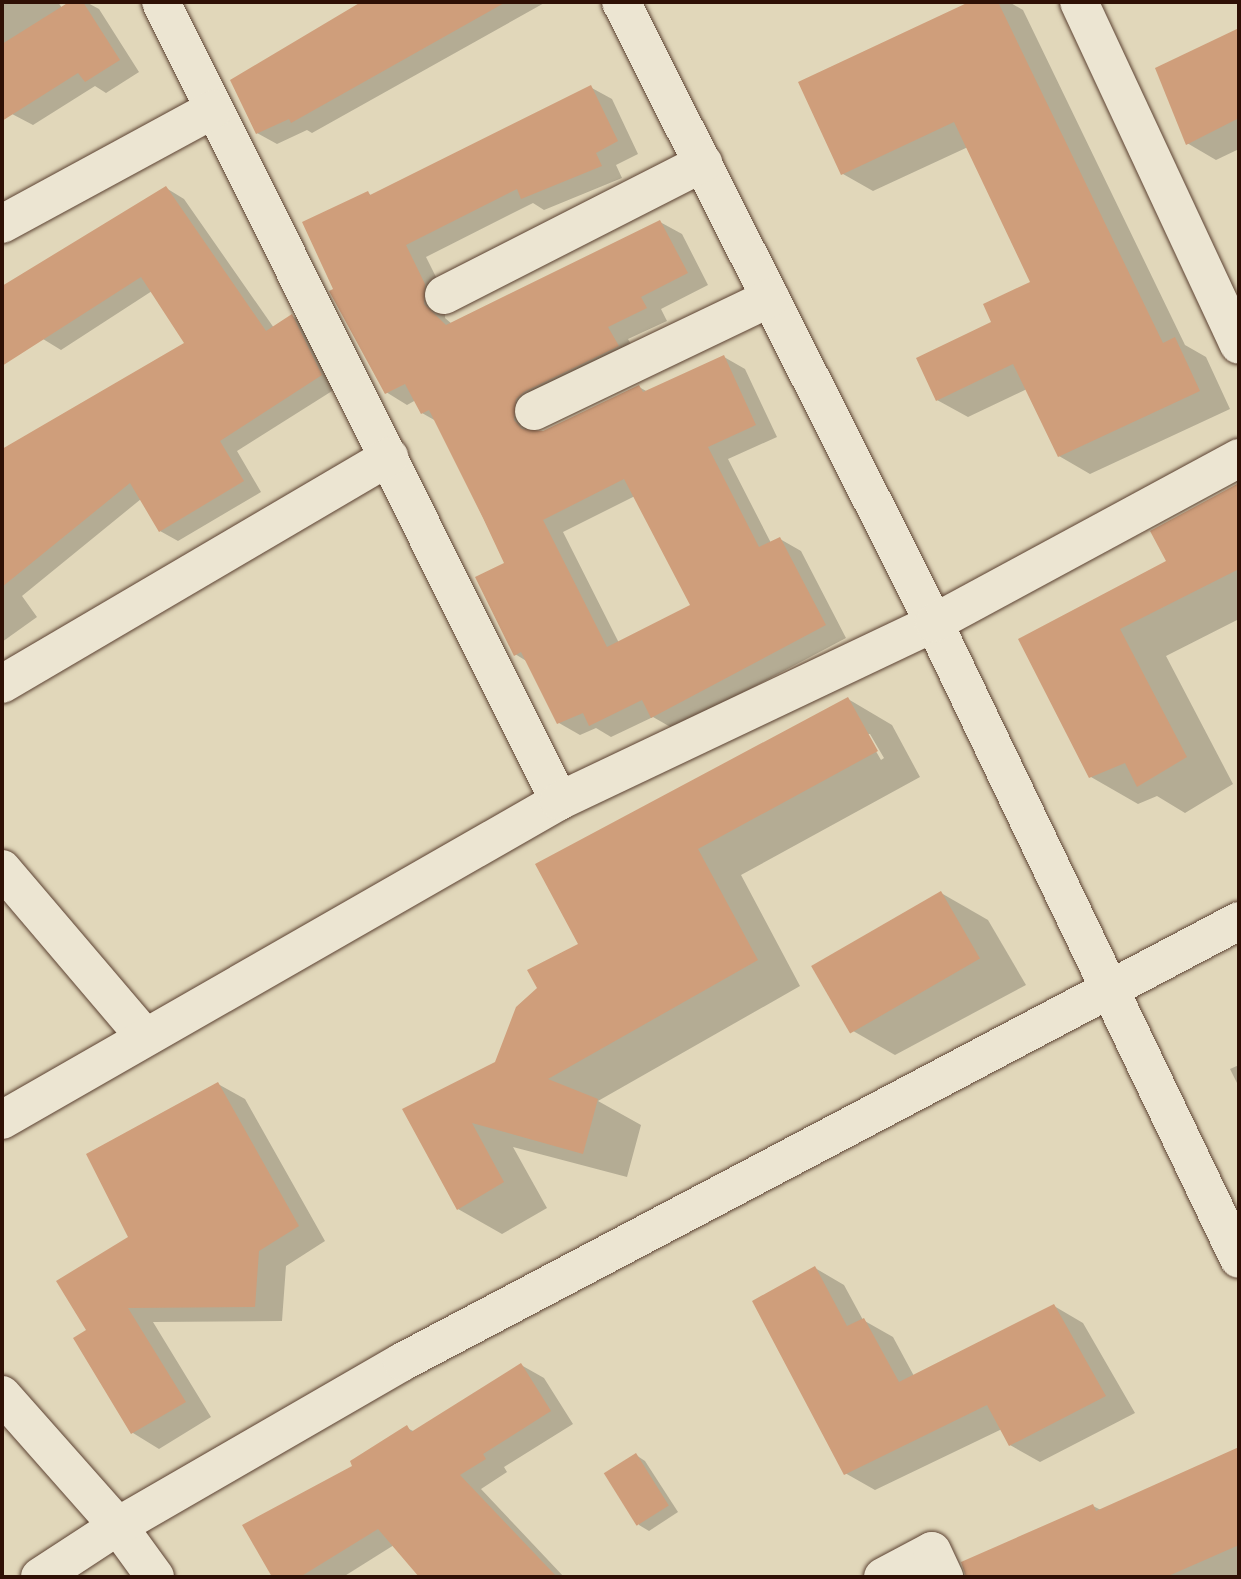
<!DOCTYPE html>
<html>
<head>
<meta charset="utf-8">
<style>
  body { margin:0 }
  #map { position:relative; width:1241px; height:1579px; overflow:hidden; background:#e1d7ba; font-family:"IM FELL DW Pica",serif }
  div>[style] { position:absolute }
  .shadow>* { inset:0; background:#0003 }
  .building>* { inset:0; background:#cf9e7b; transform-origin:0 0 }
  .roads { filter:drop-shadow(0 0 2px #5c4232) drop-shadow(0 0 2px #5c4232) }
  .minor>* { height:38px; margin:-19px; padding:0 19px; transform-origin:19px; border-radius:19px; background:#ece5d2 }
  span { translate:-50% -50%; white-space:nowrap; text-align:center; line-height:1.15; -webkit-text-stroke:7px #ece5d2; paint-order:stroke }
  .frame { position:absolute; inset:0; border:4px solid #2f1005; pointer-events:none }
</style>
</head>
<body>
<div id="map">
  <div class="shadow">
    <div style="clip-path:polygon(2px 2px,58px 2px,62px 8px,73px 2px,86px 2px,99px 9px,139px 72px,106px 93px,95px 86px,33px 125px,12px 114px,2px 97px)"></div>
    <div style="clip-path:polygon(371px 2px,546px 2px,312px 133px,307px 130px,277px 144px,257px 133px,232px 81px)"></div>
    <div style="clip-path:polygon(973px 2px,1009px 2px,1023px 10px,1185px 345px,1206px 357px,1230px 409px,1090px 474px,1059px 456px,1027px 389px,968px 417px,937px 400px,994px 323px,1033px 283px,968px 147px,873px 191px,843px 174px,800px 83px)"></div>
    <div style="clip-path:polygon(1239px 30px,1239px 149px,1216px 160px,1187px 143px,1157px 68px)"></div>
    <div style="clip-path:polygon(evenodd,590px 87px,612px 99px,638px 154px,616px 165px,622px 178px,544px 210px,533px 203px,426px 257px,446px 297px,445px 318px,452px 324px,660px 222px,682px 234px,708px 285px,661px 309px,667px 321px,628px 339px,639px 358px,536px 411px,535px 432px,543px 433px,639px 387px,648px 392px,724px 357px,745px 369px,777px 437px,728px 459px,771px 543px,780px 539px,801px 551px,846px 638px,674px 729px,653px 717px,611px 737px,596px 728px,580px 735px,559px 723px,528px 662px,515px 654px,506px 564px,436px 421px,422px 413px,416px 400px,407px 405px,386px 392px,336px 289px,368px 193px,372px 196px,590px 87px,635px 496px,692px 606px,619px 643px,563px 532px,635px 496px)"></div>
    <div style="clip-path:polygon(166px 188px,184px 199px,274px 328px,292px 316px,311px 327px,340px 386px,237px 451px,261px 492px,178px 541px,160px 531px,141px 499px,22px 596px,37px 617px,2px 642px,2px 451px,186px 343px,152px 291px,61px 350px,43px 339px)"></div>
    <div style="clip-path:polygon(1239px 485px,1239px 619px,1166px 656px,1233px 784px,1185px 813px,1157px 796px,1138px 804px,1091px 777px,1020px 640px,1168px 562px,1152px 532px)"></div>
    <div style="clip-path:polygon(evenodd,848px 699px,892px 725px,920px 777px,741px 875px,800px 986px,598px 1101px,641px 1125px,627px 1177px,513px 1147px,547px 1208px,502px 1234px,458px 1209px,405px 1110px,497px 1063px,581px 945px,848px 699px,866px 734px,870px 734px,884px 758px,881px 760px,866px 734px)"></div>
    <div style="clip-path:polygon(941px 893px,988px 920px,1026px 985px,895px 1055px,848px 1028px)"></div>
    <div style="clip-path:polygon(1239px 1065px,1239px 1087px,1230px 1069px)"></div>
    <div style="clip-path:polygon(218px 1084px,245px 1099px,325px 1241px,286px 1266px,282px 1321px,153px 1322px,211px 1417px,159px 1449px,133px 1433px,75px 1338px,88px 1330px)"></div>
    <div style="clip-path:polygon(815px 1268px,844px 1285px,863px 1320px,893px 1337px,914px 1376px,1054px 1306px,1083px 1323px,1135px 1413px,1040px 1462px,1010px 1445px,1002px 1429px,875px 1490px,845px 1473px)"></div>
    <div style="clip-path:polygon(521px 1365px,544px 1378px,573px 1424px,504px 1467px,507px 1472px,481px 1489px,564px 1577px,422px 1577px,394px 1545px,343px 1577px,274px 1577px,245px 1526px,355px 1466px,407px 1428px,415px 1432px)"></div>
    <div style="clip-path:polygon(1239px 1449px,1239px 1575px,989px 1577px,979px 1556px,1093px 1506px,1101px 1510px)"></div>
    <div style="clip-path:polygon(636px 1455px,645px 1461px,678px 1512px,649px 1531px,639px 1525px)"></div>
  </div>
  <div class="building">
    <div style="clip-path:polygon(69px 2px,83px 2px,120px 60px,85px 82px,78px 73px,2px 121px,2px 44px)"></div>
    <div style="clip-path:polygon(361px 2px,506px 2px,291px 123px,289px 119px,256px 134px,230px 80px)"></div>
    <div style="clip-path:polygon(969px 2px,998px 2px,1163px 343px,1175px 337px,1200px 391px,1058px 457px,1013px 364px,936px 401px,916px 358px,991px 322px,983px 304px,1030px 282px,954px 122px,841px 175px,798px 82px)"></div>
    <div style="clip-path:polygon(1239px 28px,1239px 118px,1186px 145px,1155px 68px)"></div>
    <div style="clip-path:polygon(evenodd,591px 85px,618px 141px,596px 153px,602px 166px,521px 199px,517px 189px,406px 245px,425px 284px,424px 304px,446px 325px,660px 220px,688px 273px,641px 297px,647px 308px,608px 327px,619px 346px,524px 392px,516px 399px,514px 420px,522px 429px,543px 431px,639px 385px,643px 392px,724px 355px,756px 425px,708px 447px,759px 547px,780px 537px,826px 625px,651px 718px,642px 700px,589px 726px,583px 713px,557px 724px,521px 652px,514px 656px,475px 577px,504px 563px,483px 518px,429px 410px,421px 414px,405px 384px,385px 394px,329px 291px,333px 289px,302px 222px,368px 191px,370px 195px,591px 85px,624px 479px,690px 605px,607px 647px,543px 520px,624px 479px)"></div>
    <div style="clip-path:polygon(166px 186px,266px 331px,292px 314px,322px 375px,220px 441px,244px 481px,159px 532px,130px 483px,2px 587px,2px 449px,184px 343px,141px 277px,2px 366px,2px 286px)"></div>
    <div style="clip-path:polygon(1239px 483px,1239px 569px,1120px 629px,1187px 757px,1137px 787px,1125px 763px,1089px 778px,1018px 639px,1166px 561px,1150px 531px)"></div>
    <div style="clip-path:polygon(848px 697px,878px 751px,698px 849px,758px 960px,548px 1079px,598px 1099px,583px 1154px,472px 1123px,504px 1182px,457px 1210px,402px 1109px,495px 1062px,516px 1007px,537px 988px,527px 970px,578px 944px,535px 864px)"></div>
    <div style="left:941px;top:891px;width:78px;height:150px;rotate:60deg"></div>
    <div style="clip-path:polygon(218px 1082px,299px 1226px,259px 1251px,255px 1307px,128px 1308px,186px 1402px,131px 1434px,73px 1338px,86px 1330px,56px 1281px,128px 1237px,86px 1154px)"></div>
    <div style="clip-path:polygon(815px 1266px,847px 1326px,864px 1318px,899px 1382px,1054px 1304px,1106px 1396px,1009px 1446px,987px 1405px,844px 1475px,752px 1301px)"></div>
    <div style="clip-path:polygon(521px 1363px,551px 1411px,483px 1454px,486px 1459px,460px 1475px,557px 1577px,419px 1577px,378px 1529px,300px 1577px,272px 1577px,242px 1525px,352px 1466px,350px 1461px,407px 1425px,411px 1432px)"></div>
    <div style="clip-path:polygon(1239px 1447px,1239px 1545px,1166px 1577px,966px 1577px,961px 1562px,1093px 1504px,1096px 1511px)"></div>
    <div style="left:636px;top:1453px;width:62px;height:38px;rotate:58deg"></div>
  </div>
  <div class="roads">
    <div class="minor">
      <div style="left:161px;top:2px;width:893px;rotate:63.52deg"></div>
      <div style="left:621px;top:2px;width:695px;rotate:63.25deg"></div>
      <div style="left:934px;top:623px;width:705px;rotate:64.38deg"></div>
      <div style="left:1079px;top:2px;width:378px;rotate:65deg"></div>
      <div style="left:2px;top:224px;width:241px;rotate:-28.5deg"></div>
      <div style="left:444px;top:295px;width:291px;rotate:-27deg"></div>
      <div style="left:534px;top:411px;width:262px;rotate:-25.6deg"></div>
      <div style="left:2px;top:684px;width:449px;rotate:-30.4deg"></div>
      <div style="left:2px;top:869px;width:219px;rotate:49.6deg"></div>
      <div style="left:2px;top:1120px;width:642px;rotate:-29.8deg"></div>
      <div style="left:559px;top:801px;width:415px;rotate:-25.4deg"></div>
      <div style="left:934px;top:623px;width:347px;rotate:-28.4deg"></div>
      <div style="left:2px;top:1395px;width:175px;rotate:48.5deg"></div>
      <div style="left:118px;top:1526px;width:63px;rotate:54deg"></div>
      <div style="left:40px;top:1577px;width:93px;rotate:-33.2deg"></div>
      <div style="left:118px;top:1526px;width:328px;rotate:-30deg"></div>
      <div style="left:402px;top:1362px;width:946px;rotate:-27.78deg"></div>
      <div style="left:883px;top:1577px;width:55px;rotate:-28deg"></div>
      <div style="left:932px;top:1551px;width:29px;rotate:65deg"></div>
    </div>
  </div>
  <div class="frame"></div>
</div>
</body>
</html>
